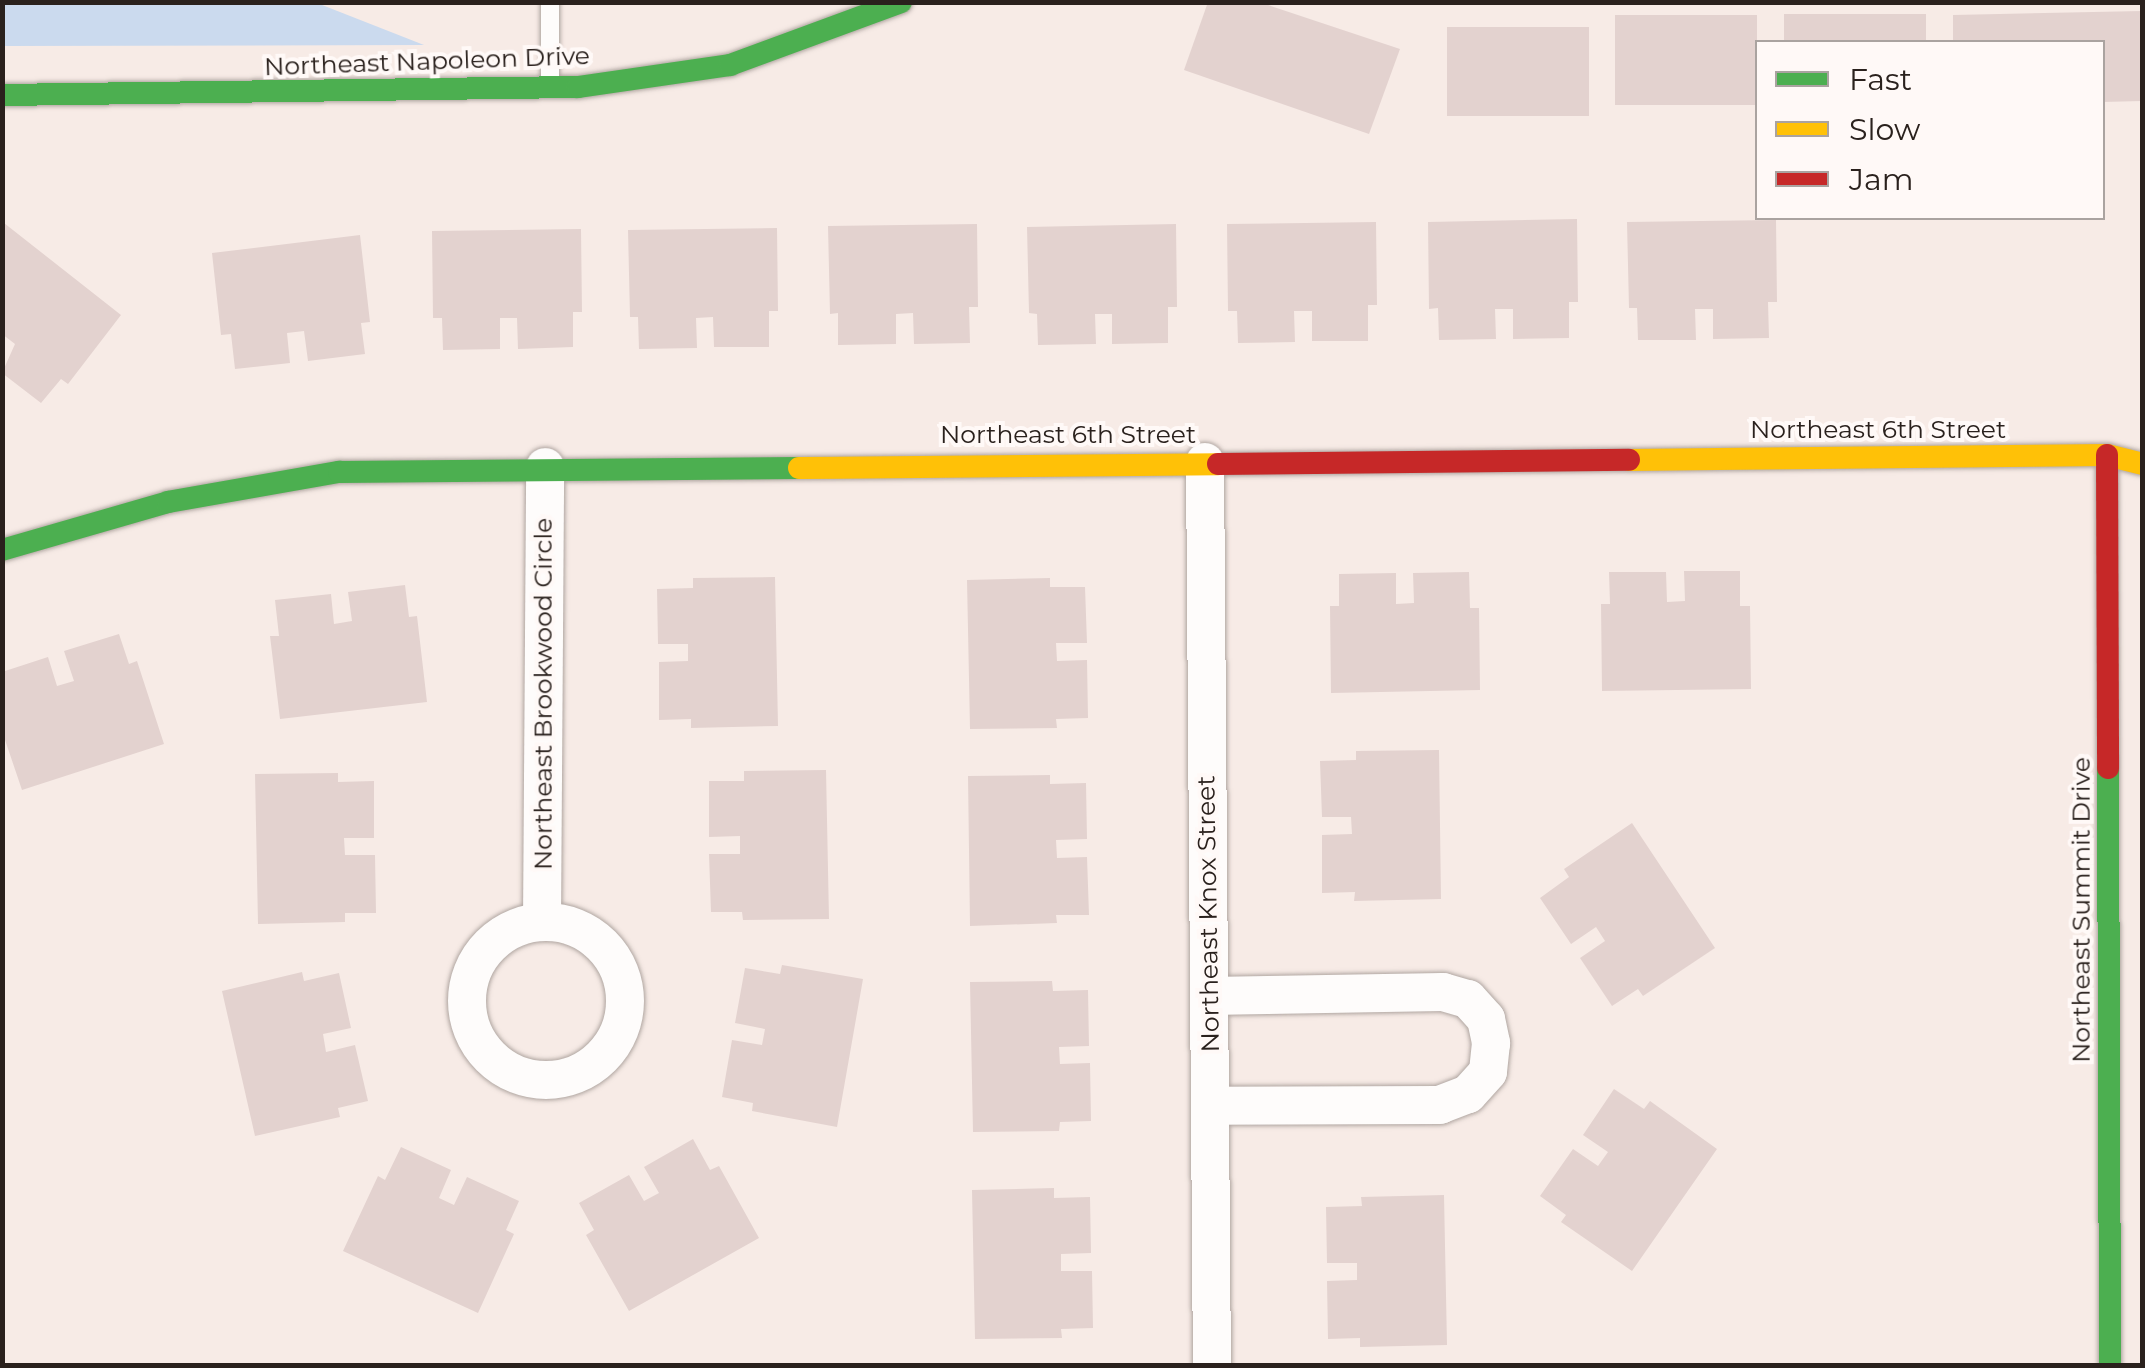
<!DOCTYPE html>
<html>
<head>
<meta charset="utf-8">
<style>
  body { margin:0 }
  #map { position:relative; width:2145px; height:1368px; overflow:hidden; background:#f7ebe6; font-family:Montserrat,sans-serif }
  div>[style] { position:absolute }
  .water>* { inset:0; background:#cbdaee }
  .building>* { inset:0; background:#e3d2cf; transform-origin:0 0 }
  .roads { filter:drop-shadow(0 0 2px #b0a6a1) drop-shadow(0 0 2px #b0a6a1) }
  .lane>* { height:18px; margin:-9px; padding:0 9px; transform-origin:9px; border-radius:9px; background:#fefcfb }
  .street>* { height:38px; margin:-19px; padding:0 19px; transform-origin:19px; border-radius:19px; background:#fefcfb }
  .street>.ring { margin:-19px; padding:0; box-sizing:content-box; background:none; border:38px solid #fefcfb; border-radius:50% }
  .fast>* { height:22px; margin:-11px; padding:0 11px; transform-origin:11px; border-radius:11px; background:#4caf50 }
  .slow>* { height:22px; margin:-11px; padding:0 11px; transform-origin:11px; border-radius:11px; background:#ffc107 }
  .jam>* { height:22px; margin:-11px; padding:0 11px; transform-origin:11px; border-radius:11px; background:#c62828 }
  span { translate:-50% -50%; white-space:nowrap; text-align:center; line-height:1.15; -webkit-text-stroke:8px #fff9f7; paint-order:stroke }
  .street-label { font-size:25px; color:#2a211d }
  .frame { position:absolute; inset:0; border:5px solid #2a211d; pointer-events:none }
  .legend { position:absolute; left:1755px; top:40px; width:350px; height:180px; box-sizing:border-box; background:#fff9f7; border:2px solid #aaa3a0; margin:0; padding:12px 18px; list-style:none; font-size:30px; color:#2a211d }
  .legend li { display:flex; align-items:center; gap:20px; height:50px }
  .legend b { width:50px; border:2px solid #aaa3a0 }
</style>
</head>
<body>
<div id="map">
  <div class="water">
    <div style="clip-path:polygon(2px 3px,317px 3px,424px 45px,3px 46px)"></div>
  </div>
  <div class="building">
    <div style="clip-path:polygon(1208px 2px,1259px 2px,1400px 49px,1369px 134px,1184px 70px)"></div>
    <div style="clip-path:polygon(2142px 11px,2142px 101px,2102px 102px,2102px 42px,1953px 42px,1953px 15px)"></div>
    <div style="left:1926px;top:14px;width:28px;height:142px;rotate:90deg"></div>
    <div style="left:1757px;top:15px;width:90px;height:142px;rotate:90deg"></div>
    <div style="left:1447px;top:27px;width:142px;height:89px"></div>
    <div style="clip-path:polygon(1577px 219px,1578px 302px,1569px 302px,1569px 338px,1513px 339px,1513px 309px,1495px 309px,1496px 339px,1439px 340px,1438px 308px,1429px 309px,1428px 222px)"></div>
    <div style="clip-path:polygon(1776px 220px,1777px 302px,1768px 302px,1769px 338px,1713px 339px,1713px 309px,1695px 309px,1696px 340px,1638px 340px,1637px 308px,1629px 308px,1627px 222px)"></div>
    <div style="clip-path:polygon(1376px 222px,1377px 305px,1368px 305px,1368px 341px,1312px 341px,1312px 311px,1294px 311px,1295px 342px,1238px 343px,1237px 311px,1228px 311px,1227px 224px)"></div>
    <div style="clip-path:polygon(4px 223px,121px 315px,68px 384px,61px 379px,41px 403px,2px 373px,15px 344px,2px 334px)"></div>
    <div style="clip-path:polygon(977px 224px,978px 307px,969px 307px,970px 343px,914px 344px,913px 313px,896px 314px,896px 344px,838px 345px,838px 313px,830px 314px,828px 226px)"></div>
    <div style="clip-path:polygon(1176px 224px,1177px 307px,1168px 307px,1168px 343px,1112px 344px,1112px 314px,1095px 314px,1096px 344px,1038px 345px,1037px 314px,1029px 313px,1027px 227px)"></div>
    <div style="clip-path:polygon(777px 228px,778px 311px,769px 311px,769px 347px,714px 347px,713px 317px,696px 318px,697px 348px,639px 349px,638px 317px,630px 317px,628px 230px)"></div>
    <div style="clip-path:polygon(581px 229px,582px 312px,573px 312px,573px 347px,518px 349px,517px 318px,500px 318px,500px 349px,443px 350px,442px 318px,433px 318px,432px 231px)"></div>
    <div style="clip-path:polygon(360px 235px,370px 322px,361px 323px,365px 354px,308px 361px,304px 331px,287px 333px,290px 363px,235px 369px,231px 334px,221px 335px,212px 253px)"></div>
    <div style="clip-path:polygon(1684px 571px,1740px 571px,1740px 606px,1750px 606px,1751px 689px,1602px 691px,1601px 604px,1610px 604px,1609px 572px,1666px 572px,1667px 602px,1685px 601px)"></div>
    <div style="clip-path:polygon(1469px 572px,1470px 608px,1479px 608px,1480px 690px,1331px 693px,1330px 606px,1339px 606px,1339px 574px,1396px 573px,1396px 604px,1414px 603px,1413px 573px)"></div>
    <div style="clip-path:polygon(775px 577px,778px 726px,691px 728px,691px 719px,659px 720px,659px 662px,688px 661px,688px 644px,658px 644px,657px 589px,693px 588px,693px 578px)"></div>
    <div style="clip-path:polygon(1050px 578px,1050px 587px,1085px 587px,1087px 643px,1056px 643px,1057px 661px,1087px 660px,1088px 718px,1056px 719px,1057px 728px,970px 729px,967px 580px)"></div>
    <div style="clip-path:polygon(405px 585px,409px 617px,417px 616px,427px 702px,280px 719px,270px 636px,279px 636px,275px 600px,331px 594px,334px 624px,352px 621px,348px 592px)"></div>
    <div style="clip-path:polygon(119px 634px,129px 664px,137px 661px,164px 744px,22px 790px,2px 731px,2px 672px,48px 657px,57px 686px,74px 681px,64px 651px)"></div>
    <div style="clip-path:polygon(1439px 750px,1441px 899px,1354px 901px,1355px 892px,1322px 893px,1322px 835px,1352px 834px,1351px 817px,1322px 817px,1320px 761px,1356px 760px,1356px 751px)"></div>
    <div style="clip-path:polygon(826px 770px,829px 919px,743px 920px,742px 912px,711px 912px,709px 854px,740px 854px,740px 836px,709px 837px,709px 781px,744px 781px,744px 771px)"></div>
    <div style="clip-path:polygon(338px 773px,338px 782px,374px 781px,374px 838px,344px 838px,345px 855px,375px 855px,376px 913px,345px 913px,345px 922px,258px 924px,255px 774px)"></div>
    <div style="clip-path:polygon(1050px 775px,1050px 784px,1086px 783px,1087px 839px,1056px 840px,1057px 858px,1087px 857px,1089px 915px,1056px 915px,1057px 923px,970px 926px,968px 776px)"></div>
    <div style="clip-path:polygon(1632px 823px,1715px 948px,1643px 996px,1638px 989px,1612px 1006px,1580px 958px,1605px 941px,1596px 927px,1571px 944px,1540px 898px,1569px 877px,1564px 869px)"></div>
    <div style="clip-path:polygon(782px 965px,863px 979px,837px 1127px,752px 1111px,753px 1103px,722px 1097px,732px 1040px,762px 1045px,765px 1029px,735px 1023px,745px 968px,780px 974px)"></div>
    <div style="clip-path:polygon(302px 972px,304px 981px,339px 973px,351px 1028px,323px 1034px,326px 1052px,355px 1045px,368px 1101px,338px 1108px,340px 1117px,255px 1136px,222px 991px)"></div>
    <div style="clip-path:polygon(1052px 981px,1053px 991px,1088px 990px,1089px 1046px,1059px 1047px,1060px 1064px,1090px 1063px,1091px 1121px,1060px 1122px,1059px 1131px,973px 1132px,970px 982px)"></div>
    <div style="clip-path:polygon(1614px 1089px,1644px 1109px,1650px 1101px,1717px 1149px,1632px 1271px,1561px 1222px,1566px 1215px,1540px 1196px,1573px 1149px,1598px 1166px,1608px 1152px,1583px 1135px)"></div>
    <div style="clip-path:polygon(693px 1139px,710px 1170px,719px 1166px,759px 1238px,629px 1311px,586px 1235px,594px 1230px,579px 1203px,629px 1175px,644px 1201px,659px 1193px,644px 1167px)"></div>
    <div style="clip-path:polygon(401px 1147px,451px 1170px,439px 1198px,454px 1205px,467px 1177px,519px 1201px,506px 1230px,514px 1234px,478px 1313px,343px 1251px,378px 1176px,385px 1180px)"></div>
    <div style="clip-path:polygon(1054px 1188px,1054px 1198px,1090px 1197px,1091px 1253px,1061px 1254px,1061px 1271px,1092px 1271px,1093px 1328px,1061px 1329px,1062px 1338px,975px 1339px,972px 1190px)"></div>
    <div style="clip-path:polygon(1444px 1195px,1447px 1345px,1360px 1347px,1360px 1338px,1328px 1339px,1327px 1281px,1357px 1280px,1357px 1263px,1327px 1263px,1326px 1207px,1362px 1206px,1361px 1197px)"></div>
  </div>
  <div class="roads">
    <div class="lane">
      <div style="left:550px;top:2px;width:81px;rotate:90deg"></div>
    </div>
    <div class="street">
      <div style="left:1205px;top:462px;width:904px;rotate:89.56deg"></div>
      <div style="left:542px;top:921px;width:454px;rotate:-89.6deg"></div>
      <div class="ring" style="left:467px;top:922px;width:120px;height:120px"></div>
      <div style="left:1209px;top:996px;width:234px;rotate:-1deg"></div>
      <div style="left:1443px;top:992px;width:26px;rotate:16deg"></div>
      <div style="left:1468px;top:999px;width:27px;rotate:48deg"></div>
      <div style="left:1486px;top:1019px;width:25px;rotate:78deg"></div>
      <div style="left:1491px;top:1043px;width:29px;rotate:96deg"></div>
      <div style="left:1488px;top:1072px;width:30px;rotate:132deg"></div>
      <div style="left:1468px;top:1094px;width:30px;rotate:159deg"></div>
      <div style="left:1440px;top:1105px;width:230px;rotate:179.8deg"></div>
    </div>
    <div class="fast">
      <div style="left:2px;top:95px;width:576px;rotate:-0.8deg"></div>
      <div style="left:578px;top:87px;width:154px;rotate:-8.2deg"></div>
      <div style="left:730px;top:65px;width:182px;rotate:-20.2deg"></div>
      <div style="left:2px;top:550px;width:173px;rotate:-16.1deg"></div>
      <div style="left:168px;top:502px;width:174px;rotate:-10deg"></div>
      <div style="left:339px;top:472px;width:460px;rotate:-0.5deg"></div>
      <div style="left:2108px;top:768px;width:598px;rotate:89.81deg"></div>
    </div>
    <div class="slow">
      <div style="left:1629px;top:460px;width:478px;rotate:-0.6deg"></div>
      <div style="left:2107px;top:455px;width:36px;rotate:14deg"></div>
      <div style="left:799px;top:468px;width:419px;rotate:-0.5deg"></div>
    </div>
    <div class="jam">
      <div style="left:2107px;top:455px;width:313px;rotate:89.8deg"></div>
      <div style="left:1218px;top:464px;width:411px;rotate:-0.6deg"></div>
    </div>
  </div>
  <div class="street-label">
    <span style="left:427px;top:61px;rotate:-2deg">Northeast Napoleon Drive</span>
    <span style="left:1878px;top:429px">Northeast 6th Street</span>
    <span style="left:1068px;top:434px">Northeast 6th Street</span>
    <span style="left:543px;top:694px;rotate:-90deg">Northeast Brookwood Circle</span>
    <span style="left:2081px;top:910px;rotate:-90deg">Northeast Summit Drive</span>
    <span style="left:1208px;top:914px;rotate:-91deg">Northeast Knox Street</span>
  </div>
  <div class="frame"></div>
  <ul class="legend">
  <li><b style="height:12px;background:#4caf50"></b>Fast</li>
  <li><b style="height:12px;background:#ffc107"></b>Slow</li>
  <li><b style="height:12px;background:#c62828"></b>Jam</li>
  </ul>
</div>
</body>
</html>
